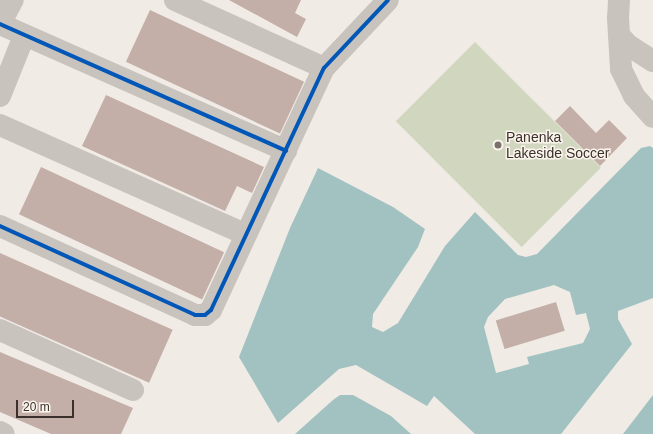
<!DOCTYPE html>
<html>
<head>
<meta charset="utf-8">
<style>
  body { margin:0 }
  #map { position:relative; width:653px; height:434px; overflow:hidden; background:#f0ebe5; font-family:Arial,sans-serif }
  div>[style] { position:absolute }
  .green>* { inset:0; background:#d1d6bf; transform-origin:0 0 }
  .water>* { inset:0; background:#a1c2c1 }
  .pier>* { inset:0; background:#f0ebe5 }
  .building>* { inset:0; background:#c3afa7; transform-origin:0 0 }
  .minor>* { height:22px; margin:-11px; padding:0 11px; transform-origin:11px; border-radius:11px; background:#c9c3be }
  .cycleway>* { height:4px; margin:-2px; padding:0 2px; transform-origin:2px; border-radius:2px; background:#0057b8 }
  .dots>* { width:11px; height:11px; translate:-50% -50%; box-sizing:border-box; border:2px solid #fbf5ee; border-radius:50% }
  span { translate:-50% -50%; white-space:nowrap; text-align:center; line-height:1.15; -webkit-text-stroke:3px #fbf5ee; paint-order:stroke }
  .poi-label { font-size:14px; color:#3b302b }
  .left { translate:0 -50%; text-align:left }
  .scale { position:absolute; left:16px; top:400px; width:58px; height:18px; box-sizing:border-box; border:2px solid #3b302b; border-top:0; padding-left:5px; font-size:12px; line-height:14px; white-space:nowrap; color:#3b302b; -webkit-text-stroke:3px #fbf5ee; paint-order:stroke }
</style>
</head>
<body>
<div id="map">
  <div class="green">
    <div style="left:475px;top:42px;width:178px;height:112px;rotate:45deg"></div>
  </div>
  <div class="water">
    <div style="clip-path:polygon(650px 146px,653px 148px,653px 298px,618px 311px,618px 319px,632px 344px,561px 434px,475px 434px,434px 396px,427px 406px,356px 365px,339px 369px,278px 423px,239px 357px,290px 228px,318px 168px,393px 207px,425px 229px,418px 247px,373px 314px,372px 327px,383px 332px,398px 323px,445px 246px,475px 212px,518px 255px,526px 257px,537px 254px,641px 148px)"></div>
    <div style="clip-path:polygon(353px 395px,391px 416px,411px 434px,295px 434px,333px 400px,340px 395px)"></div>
    <div style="clip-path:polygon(653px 395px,653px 434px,623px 434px)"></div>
  </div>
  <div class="pier">
    <div style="clip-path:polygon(554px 285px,570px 292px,576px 315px,586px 313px,590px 329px,583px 343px,527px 357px,529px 364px,496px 373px,484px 327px,488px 317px,505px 299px)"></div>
  </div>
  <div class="building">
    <div style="clip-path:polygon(229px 0,301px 0,295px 13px,306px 19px,297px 37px)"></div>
    <div style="left:150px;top:10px;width:170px;height:57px;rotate:25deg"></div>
    <div style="clip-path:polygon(106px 95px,264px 167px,252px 193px,237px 186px,225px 211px,82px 146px)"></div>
    <div style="clip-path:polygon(570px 106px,596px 133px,609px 120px,627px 138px,600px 166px,555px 121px)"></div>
    <div style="left:41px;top:167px;width:202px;height:52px;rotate:25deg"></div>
    <div style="left:0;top:253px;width:189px;height:58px;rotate:24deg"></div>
    <div style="left:556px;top:302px;width:30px;height:63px;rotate:73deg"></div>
    <div style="clip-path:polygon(0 352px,133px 408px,121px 434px,51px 434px,0 412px)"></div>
  </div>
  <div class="minor">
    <div style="left:175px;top:0;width:164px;rotate:24.5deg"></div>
    <div style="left:619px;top:0;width:18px;rotate:93deg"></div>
    <div style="left:618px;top:18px;width:51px;rotate:86.6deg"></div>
    <div style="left:621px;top:69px;width:30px;rotate:64deg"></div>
    <div style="left:634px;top:96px;width:28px;rotate:48deg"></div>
    <div style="left:0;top:24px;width:313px;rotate:23.9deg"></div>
    <div style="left:0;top:24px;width:27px;rotate:-62deg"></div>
    <div style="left:619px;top:35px;width:13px;rotate:48deg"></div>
    <div style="left:628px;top:45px;width:30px;rotate:33deg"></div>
    <div style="left:0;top:96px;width:65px;rotate:-68.2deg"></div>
    <div style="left:0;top:125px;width:268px;rotate:24deg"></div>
    <div style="left:0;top:226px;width:214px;rotate:24.5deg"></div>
    <div style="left:195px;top:315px;width:10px"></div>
    <div style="left:205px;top:315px;width:8px;rotate:-40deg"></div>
    <div style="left:211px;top:310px;width:267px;rotate:-65deg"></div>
    <div style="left:324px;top:68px;width:93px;rotate:-46.7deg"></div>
    <div style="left:0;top:330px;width:146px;rotate:24.3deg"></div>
    <div style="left:0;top:432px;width:4px;rotate:27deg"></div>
  </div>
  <div class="cycleway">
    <div style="left:0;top:24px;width:313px;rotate:23.9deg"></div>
    <div style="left:0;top:226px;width:214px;rotate:24.5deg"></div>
    <div style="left:195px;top:315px;width:10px"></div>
    <div style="left:205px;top:315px;width:8px;rotate:-40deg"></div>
    <div style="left:211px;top:310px;width:267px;rotate:-65deg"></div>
    <div style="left:324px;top:68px;width:93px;rotate:-46.7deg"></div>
  </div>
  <div class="dots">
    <div style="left:498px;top:145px;background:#7a716c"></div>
  </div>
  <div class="poi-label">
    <span class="left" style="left:506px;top:145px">Panenka<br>Lakeside Soccer</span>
  </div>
  <div class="scale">20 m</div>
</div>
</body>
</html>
